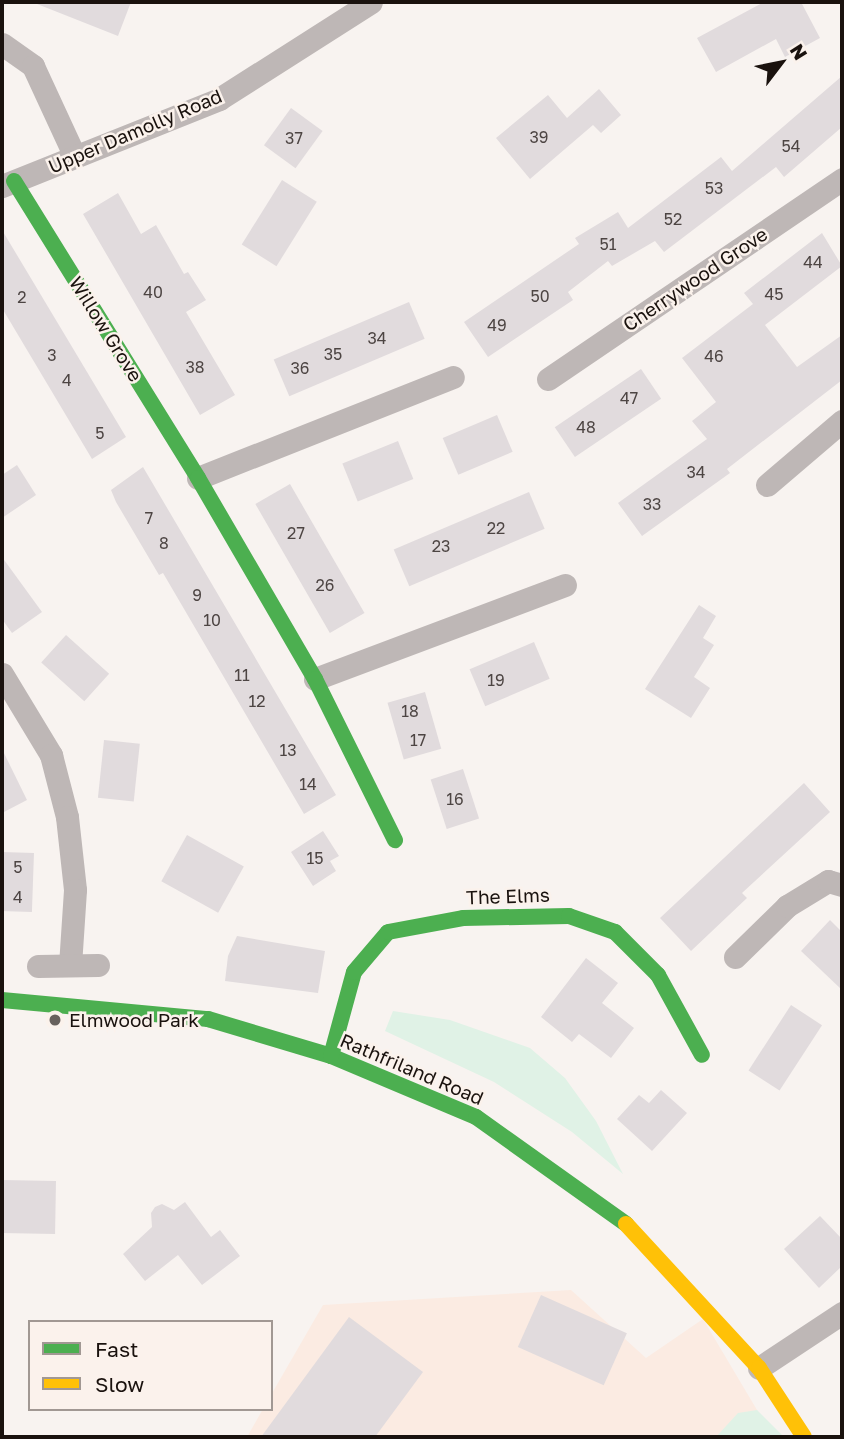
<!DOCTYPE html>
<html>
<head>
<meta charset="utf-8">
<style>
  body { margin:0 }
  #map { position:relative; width:844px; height:1439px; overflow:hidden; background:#f8f3f0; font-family:"Golos Text",sans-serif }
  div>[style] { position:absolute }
  .built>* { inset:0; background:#fbebe2 }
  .green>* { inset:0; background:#e0f2e6 }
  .building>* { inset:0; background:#e1dbdd; transform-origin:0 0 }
  .street>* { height:23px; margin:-11.5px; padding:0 11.5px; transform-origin:11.5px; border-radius:11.5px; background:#beb7b6 }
  .fast>* { height:16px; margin:-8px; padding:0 8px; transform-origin:8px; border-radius:8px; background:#4caf50 }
  .slow>* { height:16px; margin:-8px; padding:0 8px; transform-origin:8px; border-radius:8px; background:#ffc107 }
  .dots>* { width:19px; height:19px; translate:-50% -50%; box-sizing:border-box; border:4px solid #fbf2ec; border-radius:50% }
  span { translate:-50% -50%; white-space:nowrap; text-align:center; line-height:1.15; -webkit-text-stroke:5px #fbf2ec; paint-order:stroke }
  .number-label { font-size:16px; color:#4d4543 }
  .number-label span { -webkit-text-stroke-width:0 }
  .street-label { font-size:19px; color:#1a120e }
  .poi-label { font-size:19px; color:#1a120e }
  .left { translate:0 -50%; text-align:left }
  .frame { position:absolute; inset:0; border:4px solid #1a120e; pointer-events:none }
  .legend { position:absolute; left:28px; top:1320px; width:245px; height:91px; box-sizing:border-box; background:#fbf2ec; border:2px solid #a19893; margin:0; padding:9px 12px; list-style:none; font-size:21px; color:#1a120e }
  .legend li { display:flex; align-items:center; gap:14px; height:35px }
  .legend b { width:35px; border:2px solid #a19893 }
  .north { position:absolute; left:746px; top:28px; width:70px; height:70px; -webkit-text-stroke:5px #fbf2ec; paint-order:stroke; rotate:58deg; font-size:19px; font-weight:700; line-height:28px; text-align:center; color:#1a120e }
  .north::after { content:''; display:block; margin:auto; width:24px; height:32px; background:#1a120e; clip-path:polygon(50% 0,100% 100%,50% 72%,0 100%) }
</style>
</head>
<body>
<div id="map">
  <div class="built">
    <div style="clip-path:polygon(571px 1290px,646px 1358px,703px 1319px,773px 1437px,247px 1437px,263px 1409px,271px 1409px,271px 1395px,323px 1305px)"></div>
  </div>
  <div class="green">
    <div style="clip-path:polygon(393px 1011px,450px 1020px,530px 1048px,565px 1078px,596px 1121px,623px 1174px,572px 1132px,494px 1082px,385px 1031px)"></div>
    <div style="clip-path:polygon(757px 1410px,784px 1437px,716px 1437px,738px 1413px)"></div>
  </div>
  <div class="building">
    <div style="clip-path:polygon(32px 2px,131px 2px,118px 36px)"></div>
    <div style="clip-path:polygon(764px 2px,801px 2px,820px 38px,785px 57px,776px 39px,716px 72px,697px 38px)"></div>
    <div style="clip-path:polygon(842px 76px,842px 127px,784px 177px,776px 167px,664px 252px,655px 241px,612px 266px,608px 261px,568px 292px,573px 300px,488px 357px,464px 322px,579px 244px,575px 238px,618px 212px,628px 228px,721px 157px,732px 171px)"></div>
    <div style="clip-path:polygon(599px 89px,621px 115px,601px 133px,593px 125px,530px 179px,496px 138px,548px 95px,567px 118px)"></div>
    <div style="left:291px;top:108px;width:39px;height:46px;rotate:36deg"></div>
    <div style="left:282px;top:180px;width:41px;height:76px;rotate:32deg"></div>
    <div style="clip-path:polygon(118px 193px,141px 234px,156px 225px,184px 274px,188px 272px,206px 300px,186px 312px,235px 395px,200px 415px,83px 214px)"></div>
    <div style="clip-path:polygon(2px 230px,126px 437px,92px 459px,2px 308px)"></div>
    <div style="clip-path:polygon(822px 233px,842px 266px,765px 325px,797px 367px,842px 335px,842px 380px,727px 469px,730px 473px,642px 536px,618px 503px,707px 439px,692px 421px,716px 402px,682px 358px,753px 304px,744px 293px)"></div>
    <div style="left:409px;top:302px;width:40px;height:147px;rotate:67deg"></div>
    <div style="left:641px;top:369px;width:36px;height:104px;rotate:56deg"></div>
    <div style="left:497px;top:415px;width:40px;height:59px;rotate:67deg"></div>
    <div style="left:398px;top:441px;width:41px;height:60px;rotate:68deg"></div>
    <div style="clip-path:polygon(17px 465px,36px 495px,2px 518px,2px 475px)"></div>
    <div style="clip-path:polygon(143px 467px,336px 795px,304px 814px,163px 573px,159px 575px,116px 502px,111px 490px)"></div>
    <div style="left:290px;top:484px;width:149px;height:40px;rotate:60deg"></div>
    <div style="left:529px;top:492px;width:40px;height:147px;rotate:67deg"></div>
    <div style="clip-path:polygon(2px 557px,42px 612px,12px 633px,2px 619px)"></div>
    <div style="clip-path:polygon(699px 605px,716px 616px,703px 638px,714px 645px,694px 677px,710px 688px,691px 718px,645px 689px)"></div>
    <div style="left:66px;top:635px;width:58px;height:37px;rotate:42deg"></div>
    <div style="left:534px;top:642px;width:40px;height:70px;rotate:67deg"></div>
    <div style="left:425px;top:692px;width:59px;height:39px;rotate:74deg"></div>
    <div style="left:104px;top:740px;width:36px;height:58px;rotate:6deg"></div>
    <div style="clip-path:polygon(2px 749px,27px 800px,2px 813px)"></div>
    <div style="left:463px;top:769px;width:52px;height:34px;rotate:72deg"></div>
    <div style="clip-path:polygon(804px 783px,830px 812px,742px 893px,747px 898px,691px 951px,660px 918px)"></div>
    <div style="clip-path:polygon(323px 831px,339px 856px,330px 861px,336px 871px,313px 886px,291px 852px)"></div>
    <div style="left:187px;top:835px;width:65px;height:53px;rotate:29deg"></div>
    <div style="left:2px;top:852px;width:32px;height:59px;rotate:2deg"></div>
    <div style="clip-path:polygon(830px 920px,842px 932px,842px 990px,801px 951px)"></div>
    <div style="clip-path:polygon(237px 936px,325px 951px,318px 993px,225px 981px,228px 956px)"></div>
    <div style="clip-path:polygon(586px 958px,618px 983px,602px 1003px,634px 1028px,611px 1058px,579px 1034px,572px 1042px,541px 1017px)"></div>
    <div style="left:791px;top:1005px;width:37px;height:78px;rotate:33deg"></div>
    <div style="clip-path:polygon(661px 1090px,687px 1113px,652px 1151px,617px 1119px,639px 1095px,649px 1103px)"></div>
    <div style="left:2px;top:1180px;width:54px;height:53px;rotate:1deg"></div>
    <div style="clip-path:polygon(185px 1202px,211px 1237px,220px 1230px,240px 1256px,202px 1285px,178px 1255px,145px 1281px,123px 1254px,152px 1227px,151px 1213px,155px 1207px,162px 1204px,174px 1210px)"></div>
    <div style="clip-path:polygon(820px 1216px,842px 1239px,842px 1266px,819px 1288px,784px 1249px)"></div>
    <div style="left:541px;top:1295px;width:94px;height:57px;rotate:24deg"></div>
    <div style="clip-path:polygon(349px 1317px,423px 1372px,375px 1437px,261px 1437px)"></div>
  </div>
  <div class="street">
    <div style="left:2px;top:44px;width:38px;rotate:35deg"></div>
    <div style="left:33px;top:66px;width:100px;rotate:65.2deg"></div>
    <div style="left:2px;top:186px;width:234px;rotate:-21.8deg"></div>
    <div style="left:219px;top:99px;width:180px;rotate:-32.5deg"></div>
    <div style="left:548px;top:379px;width:356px;rotate:-34.2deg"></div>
    <div style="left:198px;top:478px;width:274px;rotate:-21.6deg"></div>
    <div style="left:767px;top:485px;width:99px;rotate:-40.5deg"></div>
    <div style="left:2px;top:674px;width:95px;rotate:58.8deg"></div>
    <div style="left:51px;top:755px;width:64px;rotate:75.5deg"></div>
    <div style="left:67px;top:817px;width:73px;rotate:83.7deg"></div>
    <div style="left:75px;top:890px;width:75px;rotate:93.8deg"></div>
    <div style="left:315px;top:679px;width:267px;rotate:-20.6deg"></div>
    <div style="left:735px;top:957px;width:73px;rotate:-44.4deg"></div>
    <div style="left:787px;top:906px;width:48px;rotate:-31.4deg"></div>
    <div style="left:828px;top:881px;width:15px;rotate:16deg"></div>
    <div style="left:38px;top:966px;width:60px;rotate:-1deg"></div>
    <div style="left:759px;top:1368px;width:100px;rotate:-33.5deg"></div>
  </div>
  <div class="fast">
    <div style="left:14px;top:181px;width:349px;rotate:58.2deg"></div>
    <div style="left:198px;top:478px;width:233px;rotate:59.8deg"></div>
    <div style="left:315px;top:679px;width:180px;rotate:63.6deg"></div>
    <div style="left:2px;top:1000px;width:207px;rotate:5.3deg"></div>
    <div style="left:208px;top:1019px;width:128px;rotate:16.7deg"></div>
    <div style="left:331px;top:1056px;width:157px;rotate:22.8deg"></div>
    <div style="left:476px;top:1117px;width:184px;rotate:35.5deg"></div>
    <div style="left:331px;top:1056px;width:87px;rotate:-74.7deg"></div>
    <div style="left:354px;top:972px;width:52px;rotate:-49.6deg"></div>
    <div style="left:388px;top:932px;width:76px;rotate:-10.6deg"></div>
    <div style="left:463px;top:918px;width:106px;rotate:-1.1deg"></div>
    <div style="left:569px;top:916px;width:49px;rotate:19.2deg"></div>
    <div style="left:615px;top:932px;width:61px;rotate:45deg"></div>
    <div style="left:658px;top:975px;width:91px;rotate:61.2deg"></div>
  </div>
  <div class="slow">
    <div style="left:626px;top:1224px;width:196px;rotate:47.3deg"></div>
    <div style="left:759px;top:1368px;width:82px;rotate:56.9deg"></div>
  </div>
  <div class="dots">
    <div style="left:55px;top:1020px;background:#68615d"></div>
  </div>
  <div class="number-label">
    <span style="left:539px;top:137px">39</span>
    <span style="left:294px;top:138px">37</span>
    <span style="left:791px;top:146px">54</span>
    <span style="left:714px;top:188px">53</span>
    <span style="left:673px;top:219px">52</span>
    <span style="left:608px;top:244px">51</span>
    <span style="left:813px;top:262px">44</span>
    <span style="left:153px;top:292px">40</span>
    <span style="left:774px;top:294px">45</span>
    <span style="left:540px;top:296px">50</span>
    <span style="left:22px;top:297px">2</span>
    <span style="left:497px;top:325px">49</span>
    <span style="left:377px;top:338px">34</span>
    <span style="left:333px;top:354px">35</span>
    <span style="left:52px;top:355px">3</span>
    <span style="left:714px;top:356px">46</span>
    <span style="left:195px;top:367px">38</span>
    <span style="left:300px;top:368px">36</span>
    <span style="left:67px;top:380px">4</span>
    <span style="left:629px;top:398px">47</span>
    <span style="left:586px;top:427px">48</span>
    <span style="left:100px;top:433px">5</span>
    <span style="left:696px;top:472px">34</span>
    <span style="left:652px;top:504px">33</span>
    <span style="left:149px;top:518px">7</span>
    <span style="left:496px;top:528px">22</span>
    <span style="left:296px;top:533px">27</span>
    <span style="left:164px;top:543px">8</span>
    <span style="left:441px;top:546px">23</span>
    <span style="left:325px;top:585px">26</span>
    <span style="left:197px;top:595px">9</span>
    <span style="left:212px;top:620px">10</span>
    <span style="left:242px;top:675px">11</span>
    <span style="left:496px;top:680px">19</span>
    <span style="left:257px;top:701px">12</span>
    <span style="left:410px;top:711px">18</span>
    <span style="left:418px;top:740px">17</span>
    <span style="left:288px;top:750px">13</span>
    <span style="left:308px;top:784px">14</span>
    <span style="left:455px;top:799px">16</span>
    <span style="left:315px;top:858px">15</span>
    <span style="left:18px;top:867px">5</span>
    <span style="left:18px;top:897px">4</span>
  </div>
  <div class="street-label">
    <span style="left:135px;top:131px;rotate:-23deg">Upper Damolly Road</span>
    <span style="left:695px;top:279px;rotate:-34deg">Cherrywood Grove</span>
    <span style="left:106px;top:329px;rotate:58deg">Willow Grove</span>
    <span style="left:508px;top:896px;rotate:-2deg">The Elms</span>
    <span style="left:412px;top:1069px;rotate:23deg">Rathfriland Road</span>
  </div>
  <div class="poi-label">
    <span class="left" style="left:69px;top:1020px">Elmwood Park</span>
  </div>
  <div class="frame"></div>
  <ul class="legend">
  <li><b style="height:9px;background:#4caf50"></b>Fast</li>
  <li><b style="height:9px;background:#ffc107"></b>Slow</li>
  </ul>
  <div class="north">N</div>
</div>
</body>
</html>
